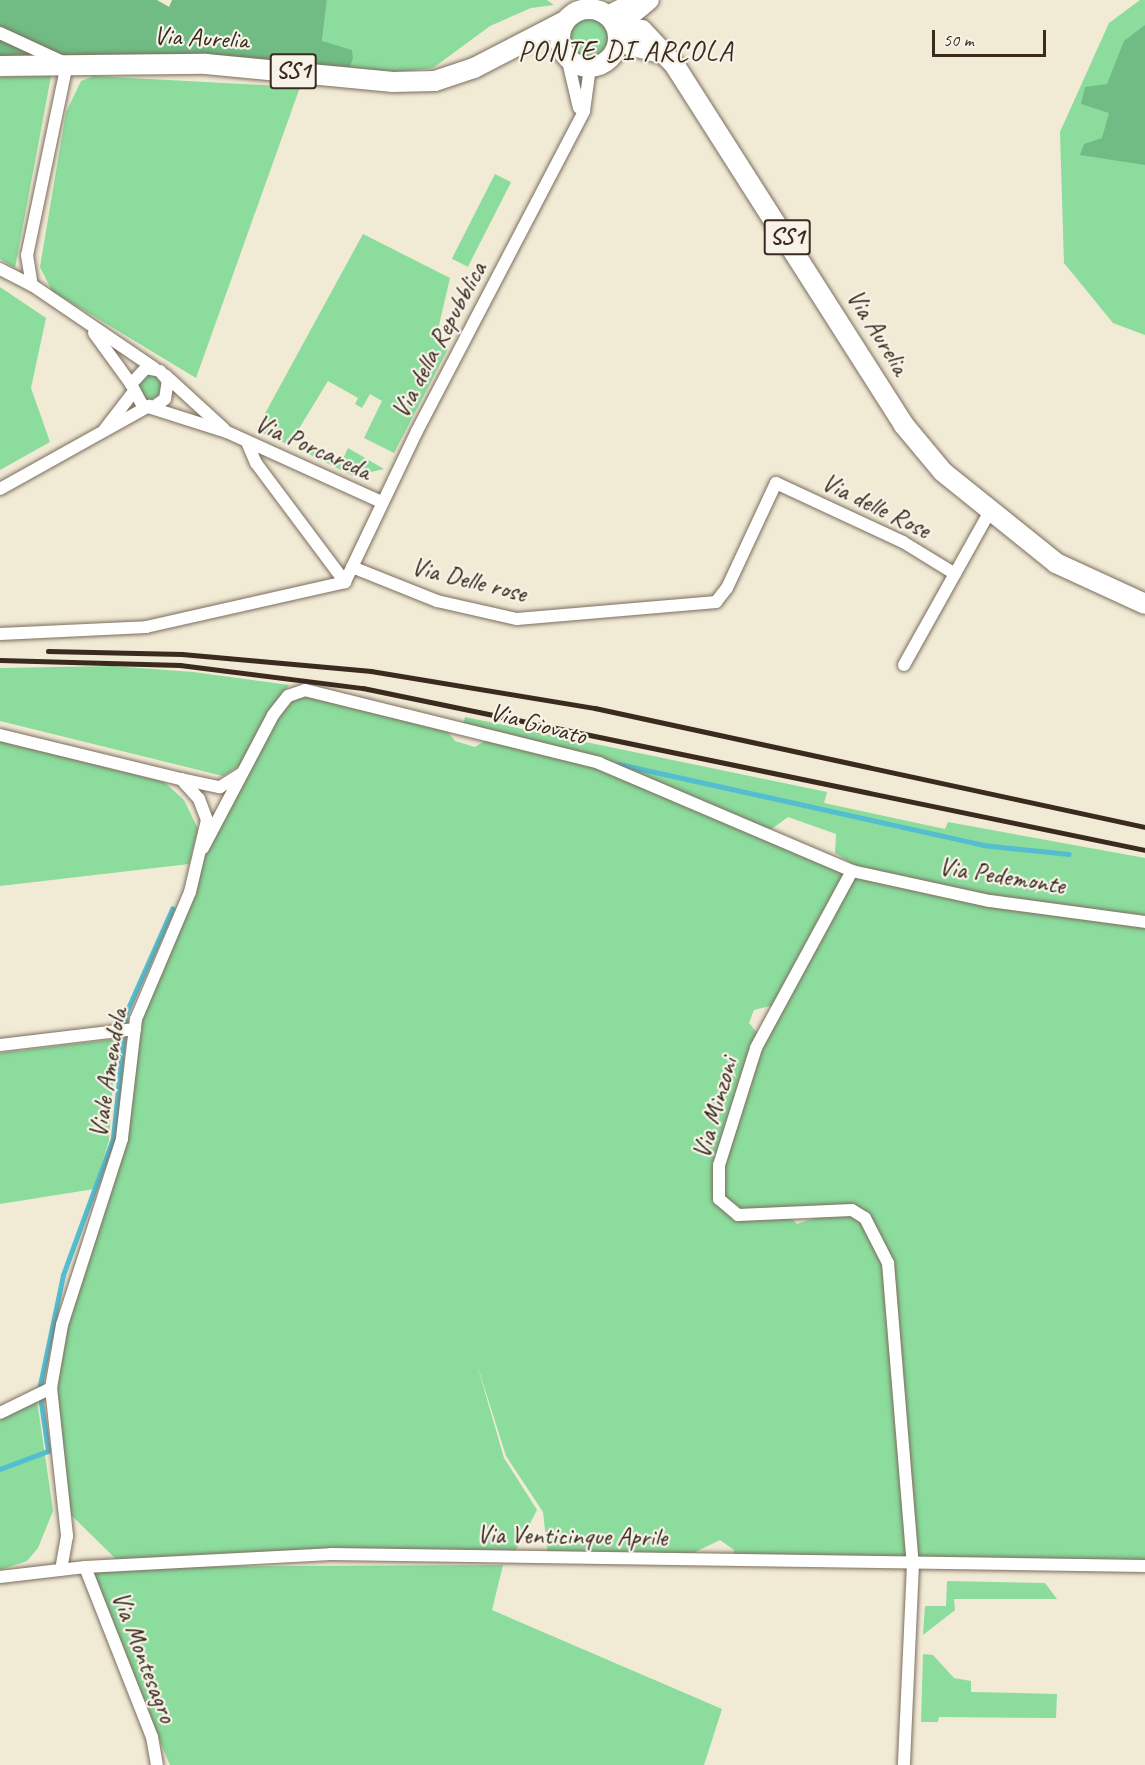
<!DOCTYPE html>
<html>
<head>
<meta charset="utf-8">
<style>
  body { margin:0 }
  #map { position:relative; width:1145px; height:1765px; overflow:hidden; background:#f1ead5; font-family:Caveat,sans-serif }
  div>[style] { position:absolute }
  .green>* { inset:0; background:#8bdc9d; transform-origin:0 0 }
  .round { border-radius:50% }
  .forest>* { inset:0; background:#70bc84 }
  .stream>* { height:4.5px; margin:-2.25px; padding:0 2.25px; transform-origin:2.25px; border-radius:2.25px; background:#54bed0 }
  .roads { filter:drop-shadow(0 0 2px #7b6d5e) drop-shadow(0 0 2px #7b6d5e) }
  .street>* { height:12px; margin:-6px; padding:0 6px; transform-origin:6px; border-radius:6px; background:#fff }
  .secondary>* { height:18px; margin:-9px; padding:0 9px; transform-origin:9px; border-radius:9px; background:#fff }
  .primary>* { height:20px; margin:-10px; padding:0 10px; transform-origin:10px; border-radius:10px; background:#fff }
  .primary>.ring { margin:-10px; padding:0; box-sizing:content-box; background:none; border:20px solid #fff; border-radius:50% }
  .rail>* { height:4.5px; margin:-2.25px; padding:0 2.25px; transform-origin:2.25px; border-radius:2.25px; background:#3b2a1e }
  span { translate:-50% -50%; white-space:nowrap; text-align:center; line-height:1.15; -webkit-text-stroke:4.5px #f7f3e8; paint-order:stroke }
  .shield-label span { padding:2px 4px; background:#f7f3e8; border:2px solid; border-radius:4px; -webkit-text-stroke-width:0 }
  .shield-label { font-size:24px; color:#3b2a1e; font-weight:700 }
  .street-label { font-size:26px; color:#3b2a1e }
  .quarter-label { font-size:28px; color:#3b2a1e; letter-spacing:1.5px }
  .scale { position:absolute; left:932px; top:30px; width:114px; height:27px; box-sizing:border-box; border:3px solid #3b2a1e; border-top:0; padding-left:8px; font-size:18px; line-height:21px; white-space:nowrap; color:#3b2a1e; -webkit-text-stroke:4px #f7f3e8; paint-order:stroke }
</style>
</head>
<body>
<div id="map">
  <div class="green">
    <div style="clip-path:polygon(327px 0,547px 0,554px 5px,531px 8px,490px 26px,433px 68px,374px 74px,350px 67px,353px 59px,322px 41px)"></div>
    <div style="clip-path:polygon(1140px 0,1145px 0,1145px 335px,1113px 323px,1064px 263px,1060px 132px,1109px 23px)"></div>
    <div class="round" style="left:559px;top:9px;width:58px;height:58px"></div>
    <div style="clip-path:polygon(51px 76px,49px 87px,15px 268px,0 259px,0 77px)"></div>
    <div style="clip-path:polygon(94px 76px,300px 87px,196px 378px,52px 291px,40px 267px,66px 112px,81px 81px)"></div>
    <div style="left:495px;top:174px;width:18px;height:95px;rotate:27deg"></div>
    <div style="clip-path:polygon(363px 234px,450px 278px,435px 342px,448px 349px,394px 453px,364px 438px,382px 401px,370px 394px,362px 408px,355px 404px,358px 398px,328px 381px,289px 445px,256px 430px)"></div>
    <div style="clip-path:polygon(0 287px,46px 318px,31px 388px,50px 442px,0 470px)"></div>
    <div class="round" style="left:137px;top:375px;width:24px;height:24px"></div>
    <div style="clip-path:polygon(306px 441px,342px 461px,348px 448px,384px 469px,353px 476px,301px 450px)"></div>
    <div style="clip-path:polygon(113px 666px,193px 672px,289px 685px,259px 727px,242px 764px,223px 776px,0 721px,0 668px)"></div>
    <div style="clip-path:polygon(296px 693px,443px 726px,455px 741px,475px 747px,491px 737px,599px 766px,849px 872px,779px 1004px,754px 1010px,749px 1023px,759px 1035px,716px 1200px,737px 1218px,788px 1215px,797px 1224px,836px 1211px,864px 1220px,886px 1264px,910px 1562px,733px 1560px,734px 1550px,720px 1540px,683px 1558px,548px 1556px,543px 1512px,506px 1456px,476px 1361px,504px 1458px,537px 1510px,513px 1556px,120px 1563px,67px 1511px,53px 1388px,64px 1325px,114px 1180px,138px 1019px,205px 849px,275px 717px)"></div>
    <div style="clip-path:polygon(465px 717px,827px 792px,824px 803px,945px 829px,948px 822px,1145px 858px,1145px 917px,991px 897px,861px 869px,835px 853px,836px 834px,788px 817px,769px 831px,685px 795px,463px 725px)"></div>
    <div style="clip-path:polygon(0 741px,164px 782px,184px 800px,198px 829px,189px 864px,0 886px)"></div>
    <div style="clip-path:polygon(853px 874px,1145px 924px,1145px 1565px,916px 1562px,890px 1263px,853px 1208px,739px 1213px,721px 1198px,722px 1165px,758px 1049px)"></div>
    <div style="clip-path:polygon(116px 1039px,109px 1140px,94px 1189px,0 1204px,0 1053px)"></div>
    <div style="clip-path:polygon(37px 1400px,53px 1511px,38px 1548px,27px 1561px,0 1570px,0 1417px)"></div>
    <div style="clip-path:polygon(503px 1565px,492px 1610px,722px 1709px,704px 1765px,170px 1765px,85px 1567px)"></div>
    <div style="clip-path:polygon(947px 1581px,1045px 1583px,1057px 1599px,954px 1599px,955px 1610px,923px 1635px,925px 1606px,946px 1606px)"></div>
    <div style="clip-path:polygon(923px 1654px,933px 1655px,954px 1678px,971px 1681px,971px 1692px,1057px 1694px,1056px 1718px,939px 1717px,938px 1722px,921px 1722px)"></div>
  </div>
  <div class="forest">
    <div style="clip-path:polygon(0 0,157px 0,169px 7px,172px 0,327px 0,322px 41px,352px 50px,353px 59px,350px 67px,158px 54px,0 56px)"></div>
    <div style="clip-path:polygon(1145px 25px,1145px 165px,1080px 155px,1084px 144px,1102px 138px,1109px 113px,1081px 104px,1085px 87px,1107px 84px,1124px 41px)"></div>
  </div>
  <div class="stream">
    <div style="left:619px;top:764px;width:373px;rotate:12.5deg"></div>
    <div style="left:983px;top:845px;width:86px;rotate:6deg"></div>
    <div style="left:0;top:1469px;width:51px;rotate:-20.6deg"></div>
    <div style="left:48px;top:1451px;width:62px;rotate:-98.4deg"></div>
    <div style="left:39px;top:1390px;width:117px;rotate:-78.2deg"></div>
    <div style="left:63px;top:1275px;width:146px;rotate:-69.9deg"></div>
    <div style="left:113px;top:1138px;width:126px;rotate:-84.1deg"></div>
    <div style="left:126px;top:1013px;width:114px;rotate:-66.1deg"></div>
  </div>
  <div class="roads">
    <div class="street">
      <div style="left:0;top:33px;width:74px;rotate:24.8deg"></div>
      <div style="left:67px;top:64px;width:195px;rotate:101.8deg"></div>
      <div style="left:27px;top:255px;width:30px;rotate:81deg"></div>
      <div style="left:32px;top:285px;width:148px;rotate:34.2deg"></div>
      <div style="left:567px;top:57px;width:52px;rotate:76.8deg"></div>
      <div style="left:0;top:269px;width:36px;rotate:27deg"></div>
      <div style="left:94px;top:333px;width:63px;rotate:54deg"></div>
      <div style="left:165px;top:375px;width:80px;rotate:42.5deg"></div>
      <div style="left:155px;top:406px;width:12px;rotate:-35deg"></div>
      <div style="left:165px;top:399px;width:18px;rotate:-81deg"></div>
      <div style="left:168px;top:381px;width:13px;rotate:-129deg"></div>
      <div style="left:160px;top:371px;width:14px;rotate:-168deg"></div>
      <div style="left:146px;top:368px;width:22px;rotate:133deg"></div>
      <div style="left:131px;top:384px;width:24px;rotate:62deg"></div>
      <div style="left:142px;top:405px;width:89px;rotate:17.6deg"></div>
      <div style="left:227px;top:432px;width:169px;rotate:24.4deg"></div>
      <div style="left:105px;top:429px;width:44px;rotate:-52.4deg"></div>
      <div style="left:247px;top:442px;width:23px;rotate:67deg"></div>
      <div style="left:256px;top:463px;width:149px;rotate:53.2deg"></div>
      <div style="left:0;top:489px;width:171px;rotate:-29.1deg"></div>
      <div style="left:352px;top:567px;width:92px;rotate:21.8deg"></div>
      <div style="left:437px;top:601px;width:82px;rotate:12.7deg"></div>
      <div style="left:517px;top:619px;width:200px;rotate:-4.9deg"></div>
      <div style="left:716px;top:602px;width:18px;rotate:-52deg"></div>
      <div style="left:727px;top:588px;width:116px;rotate:-65deg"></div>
      <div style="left:776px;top:483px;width:140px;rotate:24.9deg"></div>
      <div style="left:903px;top:542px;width:61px;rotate:31.6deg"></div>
      <div style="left:345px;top:582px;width:167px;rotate:-64.5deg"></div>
      <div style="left:417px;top:431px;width:361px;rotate:-62.4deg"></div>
      <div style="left:584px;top:111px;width:44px;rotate:-82.2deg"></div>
      <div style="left:0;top:634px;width:146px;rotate:-2.7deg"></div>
      <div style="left:146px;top:627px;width:204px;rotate:-12.7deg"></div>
      <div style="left:904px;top:665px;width:174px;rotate:-60.8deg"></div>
      <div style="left:0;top:735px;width:186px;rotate:13.7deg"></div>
      <div style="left:181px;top:779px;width:27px;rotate:48deg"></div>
      <div style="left:199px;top:799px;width:22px;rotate:69deg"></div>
      <div style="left:207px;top:820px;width:74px;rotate:103.3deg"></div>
      <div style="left:190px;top:892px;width:138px;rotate:113deg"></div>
      <div style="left:136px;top:1019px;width:121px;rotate:96.7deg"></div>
      <div style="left:122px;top:1139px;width:195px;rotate:107.9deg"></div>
      <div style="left:62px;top:1325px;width:64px;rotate:99.9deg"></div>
      <div style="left:51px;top:1388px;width:149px;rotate:83.8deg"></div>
      <div style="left:67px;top:1536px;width:34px;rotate:100deg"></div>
      <div style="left:181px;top:779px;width:40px;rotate:12deg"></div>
      <div style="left:220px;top:787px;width:25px;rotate:-32deg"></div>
      <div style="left:203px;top:848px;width:150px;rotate:-62.2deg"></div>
      <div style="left:273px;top:715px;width:24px;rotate:-52deg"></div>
      <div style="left:288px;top:696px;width:18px;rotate:-19deg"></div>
      <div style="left:305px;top:690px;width:303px;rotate:13.9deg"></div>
      <div style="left:599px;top:763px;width:275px;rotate:23.1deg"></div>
      <div style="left:852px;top:871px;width:141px;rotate:12.3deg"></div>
      <div style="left:990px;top:901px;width:156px;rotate:7.7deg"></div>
      <div style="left:852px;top:871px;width:201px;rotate:118.5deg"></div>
      <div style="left:756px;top:1048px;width:123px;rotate:107.5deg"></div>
      <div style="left:719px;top:1165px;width:34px;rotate:90deg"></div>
      <div style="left:719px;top:1199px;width:25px;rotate:40deg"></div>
      <div style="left:738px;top:1215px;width:114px;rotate:-2.5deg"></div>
      <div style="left:852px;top:1210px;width:15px;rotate:32deg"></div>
      <div style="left:865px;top:1218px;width:51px;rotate:62.9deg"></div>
      <div style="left:888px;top:1263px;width:302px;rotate:85.3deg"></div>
      <div style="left:913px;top:1564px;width:201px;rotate:92.6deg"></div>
      <div style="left:0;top:1045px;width:136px;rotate:-6.8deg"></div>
      <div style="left:0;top:1413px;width:57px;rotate:-26.1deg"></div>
      <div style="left:85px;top:1567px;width:183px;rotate:68.5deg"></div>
      <div style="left:152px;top:1737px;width:28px;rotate:80deg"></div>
      <div style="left:0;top:1577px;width:86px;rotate:-6.7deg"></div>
      <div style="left:85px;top:1567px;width:246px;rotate:-3deg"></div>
      <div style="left:331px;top:1554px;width:814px;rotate:0.84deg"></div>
    </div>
    <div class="secondary">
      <div style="left:607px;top:15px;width:34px;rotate:-26deg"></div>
      <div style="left:617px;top:28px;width:43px;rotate:-40.3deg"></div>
    </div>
    <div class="primary">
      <div class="ring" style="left:560px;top:9px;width:38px;height:38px"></div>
      <div style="left:617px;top:28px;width:25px;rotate:5deg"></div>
      <div style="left:642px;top:30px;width:33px;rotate:47deg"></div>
      <div style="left:618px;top:42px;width:48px;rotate:14.6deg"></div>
      <div style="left:664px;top:54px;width:14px;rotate:45deg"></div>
      <div style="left:674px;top:64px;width:427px;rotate:57.5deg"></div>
      <div style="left:903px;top:424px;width:62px;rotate:50.2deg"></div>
      <div style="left:943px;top:472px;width:145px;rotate:38.8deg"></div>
      <div style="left:1056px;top:563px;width:98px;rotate:24.7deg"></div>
      <div style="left:0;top:66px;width:206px;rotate:-0.6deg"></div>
      <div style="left:206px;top:64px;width:188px;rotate:5.5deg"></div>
      <div style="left:393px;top:82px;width:42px;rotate:-1.4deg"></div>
      <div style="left:435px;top:81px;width:41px;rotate:-18.4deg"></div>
      <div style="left:474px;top:68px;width:102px;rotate:-27.3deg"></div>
    </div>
  </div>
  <div class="rail">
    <div style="left:48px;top:651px;width:134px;rotate:1.3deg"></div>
    <div style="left:182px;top:654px;width:190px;rotate:5.1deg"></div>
    <div style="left:371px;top:671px;width:227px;rotate:9.4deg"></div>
    <div style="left:595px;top:708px;width:563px;rotate:12.21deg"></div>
    <div style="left:0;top:660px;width:180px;rotate:1.6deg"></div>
    <div style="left:180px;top:665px;width:184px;rotate:7.2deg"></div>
    <div style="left:363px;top:688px;width:799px;rotate:11.7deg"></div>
  </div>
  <div class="shield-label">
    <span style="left:293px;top:71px">SS1</span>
    <span style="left:787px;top:237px">SS1</span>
  </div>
  <div class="street-label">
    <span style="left:201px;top:38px;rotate:3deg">Via Aurelia</span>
    <span style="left:878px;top:332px;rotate:58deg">Via Aurelia</span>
    <span style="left:439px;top:340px;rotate:-62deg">Via della Repubblica</span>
    <span style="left:313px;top:447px;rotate:24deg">Via Porcareda</span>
    <span style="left:876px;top:506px;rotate:26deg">Via delle Rose</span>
    <span style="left:469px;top:580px;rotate:14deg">Via Delle rose</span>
    <span style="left:538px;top:724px;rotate:15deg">Via Giovato</span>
    <span style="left:1002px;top:876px;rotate:9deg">Via Pedemonte</span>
    <span style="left:108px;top:1073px;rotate:-81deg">Viale Amendola</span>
    <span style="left:715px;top:1108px;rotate:-74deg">Via Minzoni</span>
    <span style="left:572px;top:1536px;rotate:1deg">Via Venticinque Aprile</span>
    <span style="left:144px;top:1657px;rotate:69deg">Via Montesagro</span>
  </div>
  <div class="quarter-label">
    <span style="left:626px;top:51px">PONTE DI ARCOLA</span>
  </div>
  <div class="scale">50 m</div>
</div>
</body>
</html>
